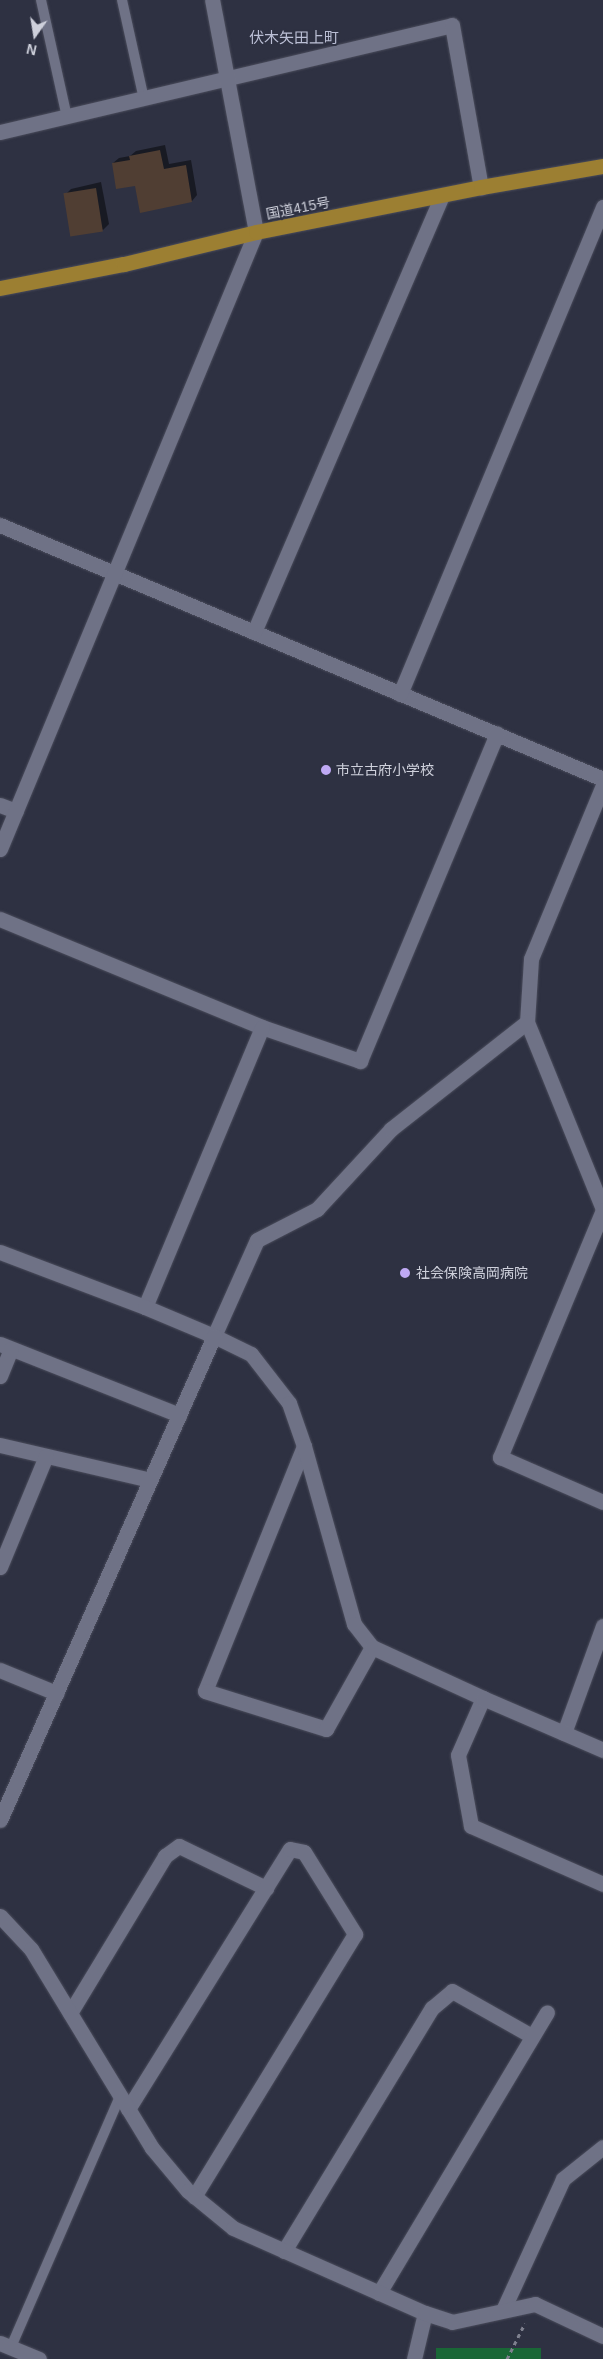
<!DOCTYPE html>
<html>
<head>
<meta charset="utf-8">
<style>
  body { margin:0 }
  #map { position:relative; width:603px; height:2359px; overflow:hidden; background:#2e3142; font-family:Helvetica,"Noto Sans JP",sans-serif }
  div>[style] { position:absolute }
  .green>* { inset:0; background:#196736; transform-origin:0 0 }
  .shadow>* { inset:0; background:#0007 }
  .building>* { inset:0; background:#503e33; transform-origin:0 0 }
  .path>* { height:3px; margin-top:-1.5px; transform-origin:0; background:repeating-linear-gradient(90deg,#7f818f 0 4px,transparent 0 8px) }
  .roads { filter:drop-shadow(0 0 1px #4a4c5b) drop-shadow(0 0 1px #4a4c5b) }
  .lane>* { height:10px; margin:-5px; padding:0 5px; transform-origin:5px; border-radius:5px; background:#6f7286 }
  .street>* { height:15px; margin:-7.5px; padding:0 7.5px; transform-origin:7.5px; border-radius:7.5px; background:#6f7286 }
  .secondary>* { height:15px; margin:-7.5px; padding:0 7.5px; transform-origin:7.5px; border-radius:7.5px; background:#6f7286 }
  .highway>* { height:15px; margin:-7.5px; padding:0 7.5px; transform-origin:7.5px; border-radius:7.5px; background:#9c7f32 }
  .dots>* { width:14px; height:14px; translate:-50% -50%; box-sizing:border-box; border:2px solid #2e3142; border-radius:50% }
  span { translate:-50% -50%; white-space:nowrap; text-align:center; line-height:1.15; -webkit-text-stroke:4px #2e3142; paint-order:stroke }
  .street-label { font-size:14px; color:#ced0db }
  .poi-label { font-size:14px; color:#ced0db }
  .left { translate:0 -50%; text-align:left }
  .neighbourhood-label { font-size:15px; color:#bbbfd5 }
  .north { position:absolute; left:10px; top:10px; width:50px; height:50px; -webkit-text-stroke:4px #2e3142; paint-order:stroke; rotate:193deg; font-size:14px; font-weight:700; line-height:20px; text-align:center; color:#ced0db }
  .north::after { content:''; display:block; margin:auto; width:18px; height:22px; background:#ced0db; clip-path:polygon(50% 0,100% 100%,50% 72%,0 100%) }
</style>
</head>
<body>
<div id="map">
  <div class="green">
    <div style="left:436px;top:2348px;width:105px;height:12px"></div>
  </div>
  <div class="shadow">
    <div style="clip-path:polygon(165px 145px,169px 164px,191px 160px,197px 195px,192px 201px,136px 185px,113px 163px,119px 158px,130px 156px,136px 151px)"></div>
    <div style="clip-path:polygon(101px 182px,109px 224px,103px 230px,65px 195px,71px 189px)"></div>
  </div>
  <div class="building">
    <div style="clip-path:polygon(160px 150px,164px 169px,186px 165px,192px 202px,140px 213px,135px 186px,116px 189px,112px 163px,130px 160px,129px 156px)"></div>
    <div style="left:96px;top:188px;width:44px;height:33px;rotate:81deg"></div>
  </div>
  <div class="path">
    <div style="left:507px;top:2359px;width:40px;rotate:-63.4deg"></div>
  </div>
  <div class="roads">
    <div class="lane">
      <div style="left:41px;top:0;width:120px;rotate:77.5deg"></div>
      <div style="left:122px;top:0;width:101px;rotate:77.5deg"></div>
      <div style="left:11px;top:2347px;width:274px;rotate:-66.5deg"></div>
    </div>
    <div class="street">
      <div style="left:0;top:132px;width:464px;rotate:-13.3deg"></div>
      <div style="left:452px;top:25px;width:165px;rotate:79.9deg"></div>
      <div style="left:0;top:525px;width:654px;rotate:22.84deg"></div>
      <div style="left:254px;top:632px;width:475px;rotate:-66.7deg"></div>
      <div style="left:400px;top:694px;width:528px;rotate:-67.37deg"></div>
      <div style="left:603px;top:785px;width:188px;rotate:112.5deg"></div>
      <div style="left:531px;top:959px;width:63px;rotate:93.6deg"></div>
      <div style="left:527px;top:1022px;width:202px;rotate:67.9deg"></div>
      <div style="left:0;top:805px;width:17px;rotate:21deg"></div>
      <div style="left:0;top:849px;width:668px;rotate:-67.47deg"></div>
      <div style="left:256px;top:232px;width:236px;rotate:-100.7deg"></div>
      <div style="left:0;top:919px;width:283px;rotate:22.4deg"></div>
      <div style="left:262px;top:1027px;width:104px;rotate:19.1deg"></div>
      <div style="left:360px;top:1061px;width:355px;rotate:-67.3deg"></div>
      <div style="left:603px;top:1210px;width:268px;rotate:112.6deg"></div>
      <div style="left:500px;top:1457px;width:112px;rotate:23.6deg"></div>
      <div style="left:145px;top:1307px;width:303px;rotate:-67.3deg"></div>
      <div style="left:214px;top:1336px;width:105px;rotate:-65.9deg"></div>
      <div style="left:257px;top:1240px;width:68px;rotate:-27.3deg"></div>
      <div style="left:317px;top:1209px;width:109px;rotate:-47.2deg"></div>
      <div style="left:391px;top:1129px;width:173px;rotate:-38.2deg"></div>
      <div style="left:0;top:1344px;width:193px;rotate:21.6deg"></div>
      <div style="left:0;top:1376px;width:29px;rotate:-68deg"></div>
      <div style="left:0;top:1445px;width:154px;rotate:13.1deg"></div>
      <div style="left:304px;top:1446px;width:264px;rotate:112deg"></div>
      <div style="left:205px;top:1691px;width:127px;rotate:17.4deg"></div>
      <div style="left:326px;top:1729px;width:94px;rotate:-60.7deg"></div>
      <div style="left:0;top:1567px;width:120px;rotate:-67.5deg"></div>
      <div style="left:0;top:1670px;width:61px;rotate:22.3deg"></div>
      <div style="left:483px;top:1698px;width:62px;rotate:113.7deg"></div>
      <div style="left:458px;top:1755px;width:72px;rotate:79.6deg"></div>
      <div style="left:471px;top:1826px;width:144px;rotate:23.7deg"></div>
      <div style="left:564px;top:1733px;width:114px;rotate:-70deg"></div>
      <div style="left:70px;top:2013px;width:184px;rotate:-58.8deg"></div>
      <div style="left:165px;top:1856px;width:17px;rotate:-36deg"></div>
      <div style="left:179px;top:1846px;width:97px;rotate:25.8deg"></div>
      <div style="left:128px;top:2109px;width:306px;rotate:-58.1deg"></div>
      <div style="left:290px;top:1849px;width:14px;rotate:12deg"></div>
      <div style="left:304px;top:1852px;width:97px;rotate:58.1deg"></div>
      <div style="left:355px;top:1934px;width:308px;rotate:121.5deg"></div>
      <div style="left:284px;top:2251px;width:285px;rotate:-58.7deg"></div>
      <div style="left:432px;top:2008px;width:26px;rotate:-40deg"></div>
      <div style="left:452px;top:1991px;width:92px;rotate:29.4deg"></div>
      <div style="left:379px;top:2293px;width:327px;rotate:-59.1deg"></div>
      <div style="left:503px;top:2310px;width:144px;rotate:-65.4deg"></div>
      <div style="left:563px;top:2179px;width:51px;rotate:-38.7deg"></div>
      <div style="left:0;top:2343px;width:42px;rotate:22.3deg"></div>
      <div style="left:414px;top:2359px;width:47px;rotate:-76.6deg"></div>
    </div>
    <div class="secondary">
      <div style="left:0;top:1252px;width:155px;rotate:20.8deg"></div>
      <div style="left:145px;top:1307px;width:75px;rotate:22.8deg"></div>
      <div style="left:214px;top:1336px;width:41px;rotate:25.9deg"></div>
      <div style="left:251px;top:1354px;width:62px;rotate:52.2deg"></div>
      <div style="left:289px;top:1403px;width:46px;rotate:70.8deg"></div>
      <div style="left:304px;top:1446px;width:185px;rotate:74.3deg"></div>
      <div style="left:354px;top:1624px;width:29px;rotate:52deg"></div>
      <div style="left:372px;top:1647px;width:122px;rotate:24.7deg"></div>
      <div style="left:483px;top:1698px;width:131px;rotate:23.4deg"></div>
      <div style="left:0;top:1820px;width:529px;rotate:-66.15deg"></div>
      <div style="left:0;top:1916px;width:45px;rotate:46.8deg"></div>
      <div style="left:31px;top:1949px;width:233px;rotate:58.7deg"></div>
      <div style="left:152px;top:2148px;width:56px;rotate:50.1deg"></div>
      <div style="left:188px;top:2191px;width:58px;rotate:39.4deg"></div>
      <div style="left:233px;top:2228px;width:210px;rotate:23.9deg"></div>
      <div style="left:425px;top:2313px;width:28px;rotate:18deg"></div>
      <div style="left:452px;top:2322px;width:85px;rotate:-12.2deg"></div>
      <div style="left:535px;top:2304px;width:75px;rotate:25.2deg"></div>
    </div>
    <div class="highway">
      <div style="left:0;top:288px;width:126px;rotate:-11deg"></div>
      <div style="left:124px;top:264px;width:136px;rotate:-13.6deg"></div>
      <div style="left:256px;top:232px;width:229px;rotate:-11.3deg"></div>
      <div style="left:481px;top:187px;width:124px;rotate:-9.8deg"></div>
    </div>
  </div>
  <div class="dots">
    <div style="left:326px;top:770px;background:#bfa9f4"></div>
    <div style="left:405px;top:1273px;background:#bfa9f4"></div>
  </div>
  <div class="street-label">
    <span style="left:298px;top:208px;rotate:-11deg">国道415号</span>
  </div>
  <div class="poi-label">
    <span class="left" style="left:336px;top:770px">市立古府小学校</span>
    <span class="left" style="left:416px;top:1273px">社会保険高岡病院</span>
  </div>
  <div class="neighbourhood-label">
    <span style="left:294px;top:38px">伏木矢田上町</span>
  </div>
  <div class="north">N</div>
</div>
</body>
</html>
